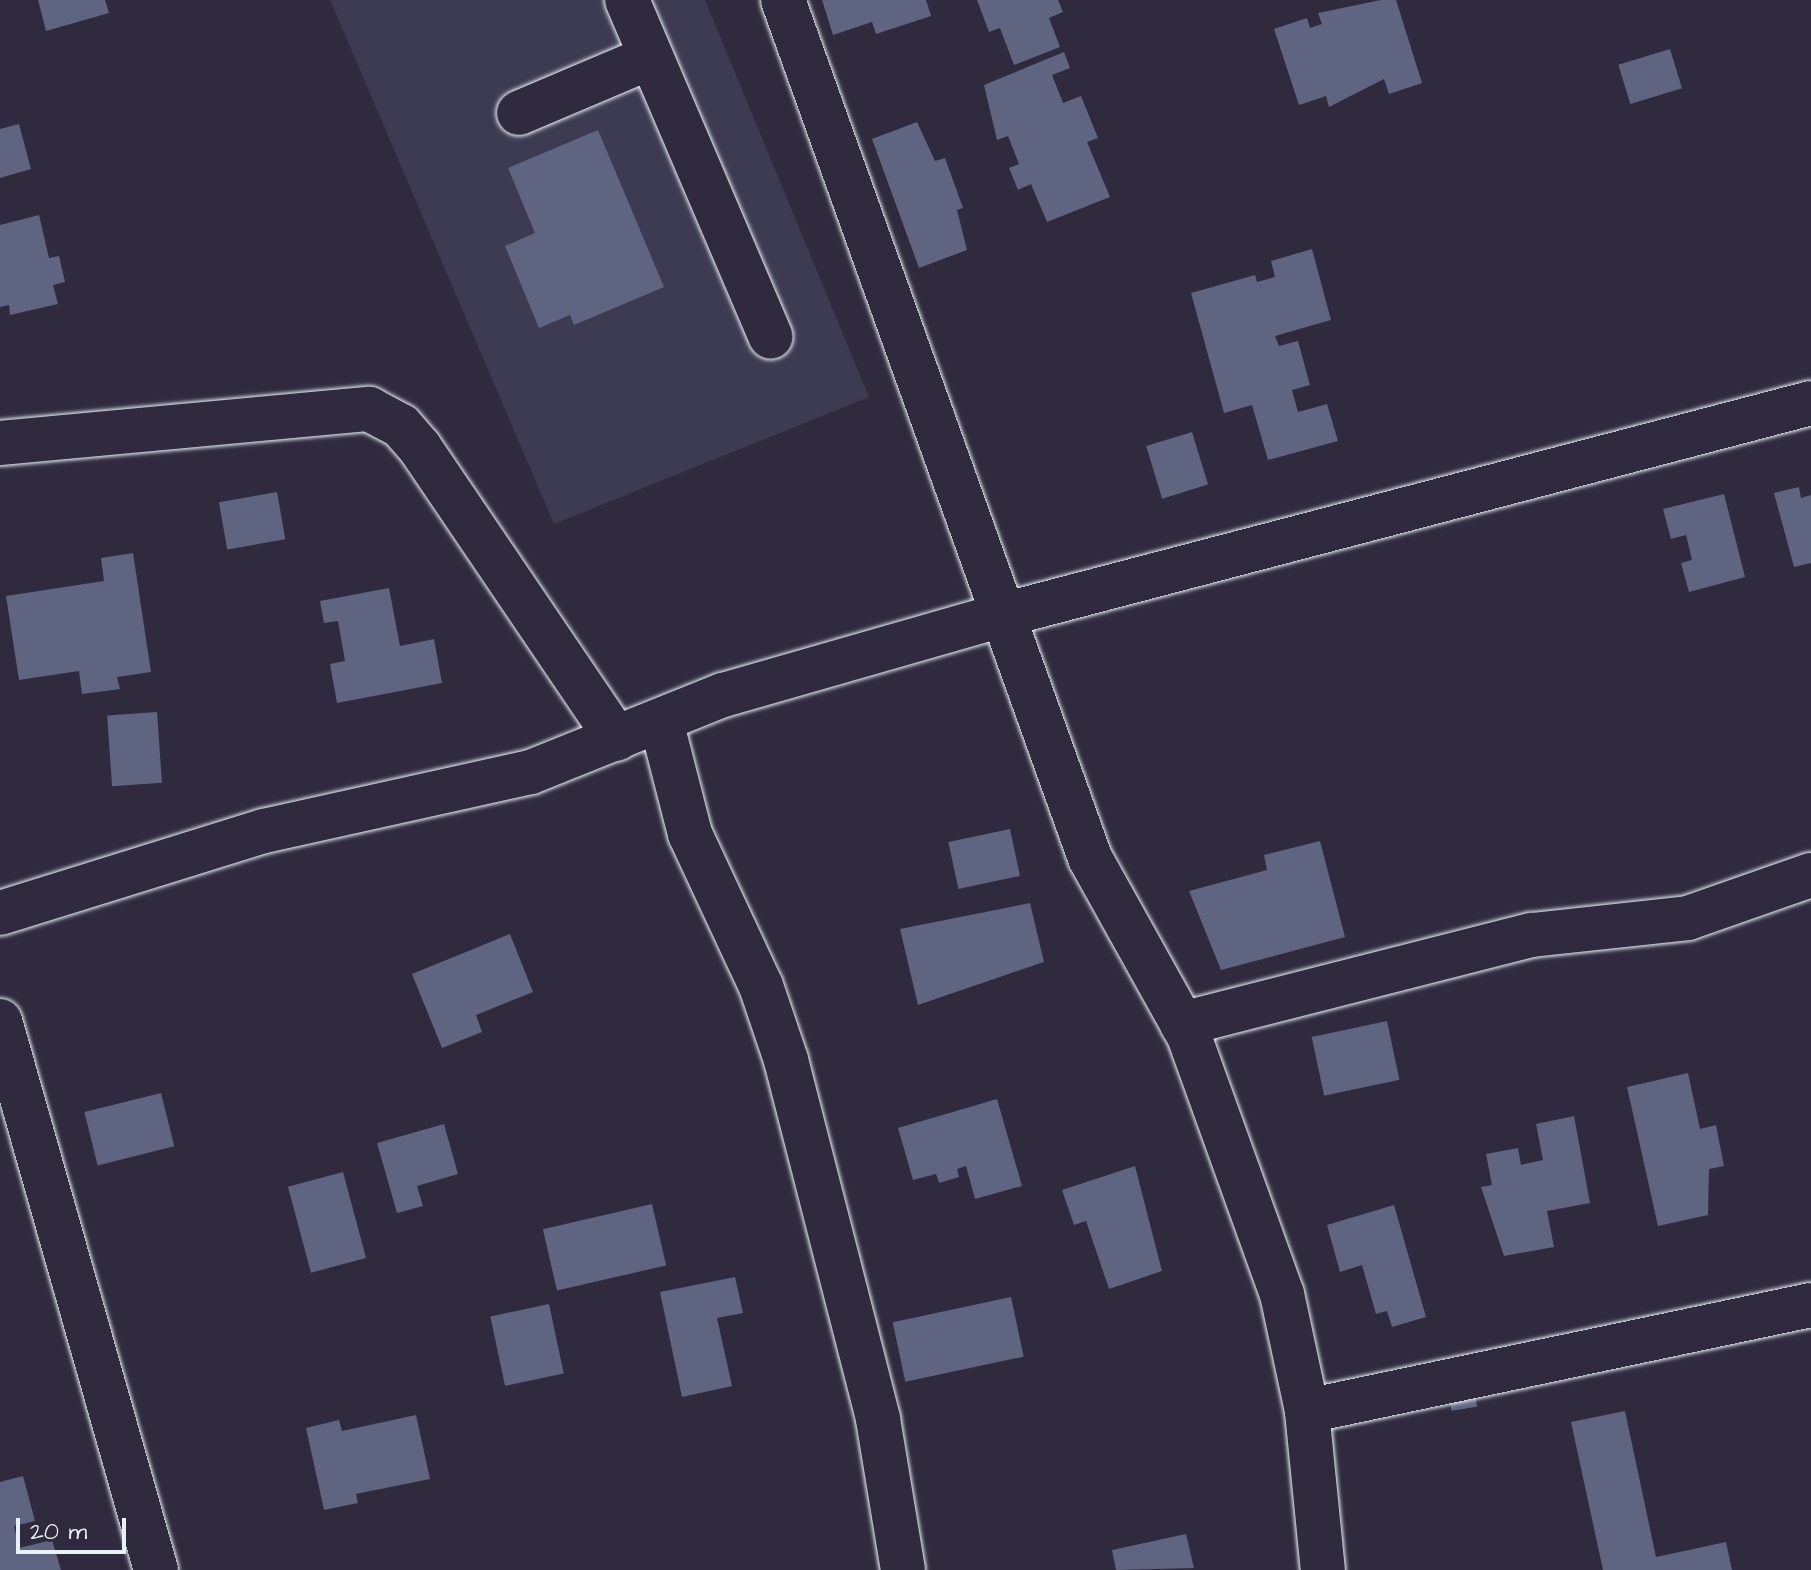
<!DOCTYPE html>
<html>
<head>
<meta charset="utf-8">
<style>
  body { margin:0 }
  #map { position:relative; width:1811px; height:1570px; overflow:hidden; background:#2f2a3d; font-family:"Architects Daughter",sans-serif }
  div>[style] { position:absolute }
  .built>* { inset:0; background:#3d3b51 }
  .building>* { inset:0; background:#5f6480; transform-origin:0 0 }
  .roads { filter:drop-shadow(0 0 2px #e8f1f8) drop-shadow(0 0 2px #e8f1f8) }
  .minor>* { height:44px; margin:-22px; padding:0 22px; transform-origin:22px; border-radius:22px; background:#2f2a3d }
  span { translate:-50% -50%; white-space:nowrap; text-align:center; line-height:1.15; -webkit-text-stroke:6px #2f2a3d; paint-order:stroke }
  .scale { position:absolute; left:16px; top:1518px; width:110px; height:36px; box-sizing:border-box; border:4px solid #e8f1f8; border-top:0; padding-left:10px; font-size:24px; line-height:28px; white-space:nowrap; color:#e8f1f8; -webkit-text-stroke:6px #2f2a3d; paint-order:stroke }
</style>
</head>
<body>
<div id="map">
  <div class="built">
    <div style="clip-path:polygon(330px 0,705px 0,869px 397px,554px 524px)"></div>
  </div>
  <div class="building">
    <div style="clip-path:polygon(38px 0,105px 0,109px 13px,46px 31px)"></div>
    <div style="clip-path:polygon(822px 0,926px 0,931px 16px,876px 34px,872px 22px,833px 35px)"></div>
    <div style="clip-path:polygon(977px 0,1058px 0,1063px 12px,1049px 18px,1060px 47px,1014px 65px,1000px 28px,989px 32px)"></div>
    <div style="clip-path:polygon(1381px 0,1396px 0,1422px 83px,1389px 94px,1384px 79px,1329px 107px,1326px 96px,1299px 105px,1274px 29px,1307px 18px,1310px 28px,1322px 24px,1318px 13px)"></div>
    <div style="left:1670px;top:49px;width:41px;height:54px;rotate:73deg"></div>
    <div style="clip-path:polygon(1064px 52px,1070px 68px,1052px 75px,1063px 103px,1081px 96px,1098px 138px,1087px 142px,1110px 197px,1047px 222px,1031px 184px,1018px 190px,1009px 168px,1019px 164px,1008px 136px,997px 140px,984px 85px)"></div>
    <div style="clip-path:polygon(917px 122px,935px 161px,945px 158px,963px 208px,957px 210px,967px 250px,919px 268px,872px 139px)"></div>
    <div style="clip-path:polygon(19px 124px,31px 169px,0 178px,0 129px)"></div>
    <div style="clip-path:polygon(598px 130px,664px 287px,574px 325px,570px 315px,539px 328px,505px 246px,535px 233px,508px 168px)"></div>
    <div style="clip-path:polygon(39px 215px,49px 258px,59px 256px,65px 282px,53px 285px,58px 304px,10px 315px,9px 305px,0 307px,0 225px)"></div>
    <div style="clip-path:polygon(1312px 249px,1331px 320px,1275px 336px,1279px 346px,1298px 341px,1310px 385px,1292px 390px,1298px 412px,1327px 404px,1338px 441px,1268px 460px,1252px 405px,1224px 413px,1191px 293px,1255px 275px,1257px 282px,1275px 277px,1271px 261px)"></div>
    <div style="left:1192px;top:432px;width:55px;height:48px;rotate:73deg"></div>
    <div style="clip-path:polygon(1799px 487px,1801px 498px,1811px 495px,1811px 563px,1794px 567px,1774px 493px)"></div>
    <div style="left:277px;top:492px;width:48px;height:59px;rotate:80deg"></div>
    <div style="clip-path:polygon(1724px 494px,1745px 577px,1689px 592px,1681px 563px,1692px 560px,1686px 535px,1671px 539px,1663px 509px)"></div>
    <div style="clip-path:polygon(133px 553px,151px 672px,117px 677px,120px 689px,82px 694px,79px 671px,19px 680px,6px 596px,104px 581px,101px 558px)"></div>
    <div style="clip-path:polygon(389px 588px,400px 646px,434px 639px,442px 683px,337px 703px,330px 664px,345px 661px,338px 621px,324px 623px,320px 601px)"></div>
    <div style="left:157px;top:712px;width:71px;height:50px;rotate:86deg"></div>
    <div style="left:1010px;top:829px;width:48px;height:63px;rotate:78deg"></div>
    <div style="clip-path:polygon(1320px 841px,1345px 937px,1221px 970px,1189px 891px,1267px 870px,1264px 855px)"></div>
    <div style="clip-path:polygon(1030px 903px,1044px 962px,918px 1005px,900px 929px)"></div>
    <div style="clip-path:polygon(510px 934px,533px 992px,476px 1015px,482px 1032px,442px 1048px,412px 974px)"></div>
    <div style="left:1387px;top:1021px;width:60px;height:77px;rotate:78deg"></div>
    <div style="clip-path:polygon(1688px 1073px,1700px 1129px,1716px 1125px,1724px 1166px,1709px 1169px,1708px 1215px,1658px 1226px,1627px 1087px)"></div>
    <div style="left:161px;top:1093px;width:55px;height:79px;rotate:76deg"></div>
    <div style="clip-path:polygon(997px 1099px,1022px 1186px,975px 1199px,966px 1166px,957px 1169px,959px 1177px,939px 1183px,936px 1174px,913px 1180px,898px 1128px)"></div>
    <div style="clip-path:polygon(1574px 1116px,1590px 1203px,1547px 1211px,1554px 1247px,1504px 1256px,1481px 1187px,1492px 1185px,1486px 1154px,1518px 1148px,1521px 1165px,1543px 1160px,1536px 1124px)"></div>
    <div style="clip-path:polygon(444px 1124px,458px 1174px,417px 1186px,423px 1206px,397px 1213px,377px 1143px)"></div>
    <div style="clip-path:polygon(1135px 1166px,1162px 1271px,1109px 1289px,1086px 1221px,1074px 1225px,1062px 1190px)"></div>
    <div style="left:343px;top:1172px;width:89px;height:57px;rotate:75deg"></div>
    <div style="left:652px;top:1204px;width:63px;height:112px;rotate:77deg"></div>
    <div style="clip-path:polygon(1394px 1205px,1426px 1317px,1392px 1327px,1387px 1311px,1376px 1314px,1362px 1265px,1340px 1272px,1327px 1225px)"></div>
    <div style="clip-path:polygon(735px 1277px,743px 1313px,717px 1318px,732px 1386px,682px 1397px,660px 1292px)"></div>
    <div style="left:1011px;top:1297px;width:61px;height:121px;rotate:78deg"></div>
    <div style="left:549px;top:1304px;width:71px;height:60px;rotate:78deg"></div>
    <div style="left:1474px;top:1387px;width:20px;height:26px;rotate:81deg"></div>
    <div style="clip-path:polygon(1625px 1411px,1656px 1557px,1726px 1542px,1732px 1570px,1603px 1570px,1571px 1422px)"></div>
    <div style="clip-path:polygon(416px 1415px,430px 1479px,356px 1494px,358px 1503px,324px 1510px,306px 1428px,339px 1420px,342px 1431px)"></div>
    <div style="clip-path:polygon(23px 1476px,35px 1521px,14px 1526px,19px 1548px,52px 1540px,61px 1570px,0 1570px,0 1482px)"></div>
    <div style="clip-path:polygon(1186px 1534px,1194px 1568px,1116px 1570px,1112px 1550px)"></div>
  </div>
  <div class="roads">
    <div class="minor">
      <div style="left:627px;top:0;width:366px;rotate:66.9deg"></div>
      <div style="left:783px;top:0;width:911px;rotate:70.31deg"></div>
      <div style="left:1090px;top:858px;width:204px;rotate:60.9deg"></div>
      <div style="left:1189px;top:1036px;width:274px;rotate:70.2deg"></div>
      <div style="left:1282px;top:1294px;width:120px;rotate:77.9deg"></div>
      <div style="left:1307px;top:1411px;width:160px;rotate:84.3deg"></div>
      <div style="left:519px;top:113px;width:143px;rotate:-23deg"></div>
      <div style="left:0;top:443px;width:371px;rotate:-5.3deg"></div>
      <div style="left:369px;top:409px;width:36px;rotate:28deg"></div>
      <div style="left:401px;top:426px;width:29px;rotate:49deg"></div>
      <div style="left:420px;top:448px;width:351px;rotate:55.9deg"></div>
      <div style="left:661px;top:721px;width:117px;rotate:75.6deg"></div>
      <div style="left:690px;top:834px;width:168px;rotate:65deg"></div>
      <div style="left:761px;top:986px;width:78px;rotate:71.3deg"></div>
      <div style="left:786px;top:1060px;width:371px;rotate:75.6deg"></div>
      <div style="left:878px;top:1419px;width:153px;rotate:80.6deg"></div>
      <div style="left:0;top:913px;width:276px;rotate:-17.3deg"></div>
      <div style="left:264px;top:831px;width:273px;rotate:-12.5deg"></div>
      <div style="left:531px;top:772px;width:207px;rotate:-21.9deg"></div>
      <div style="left:723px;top:695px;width:287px;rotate:-16deg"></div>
      <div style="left:999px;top:616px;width:839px;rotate:-14.7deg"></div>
      <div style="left:0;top:1021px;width:571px;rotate:74.14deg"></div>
      <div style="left:1182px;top:1024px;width:361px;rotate:-14.3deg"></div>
      <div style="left:1532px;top:935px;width:157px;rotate:-6.2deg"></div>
      <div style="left:1688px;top:918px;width:130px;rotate:-19.3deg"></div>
      <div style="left:1307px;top:1411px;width:515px;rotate:-11.88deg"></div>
    </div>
  </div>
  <div class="scale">20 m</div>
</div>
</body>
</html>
